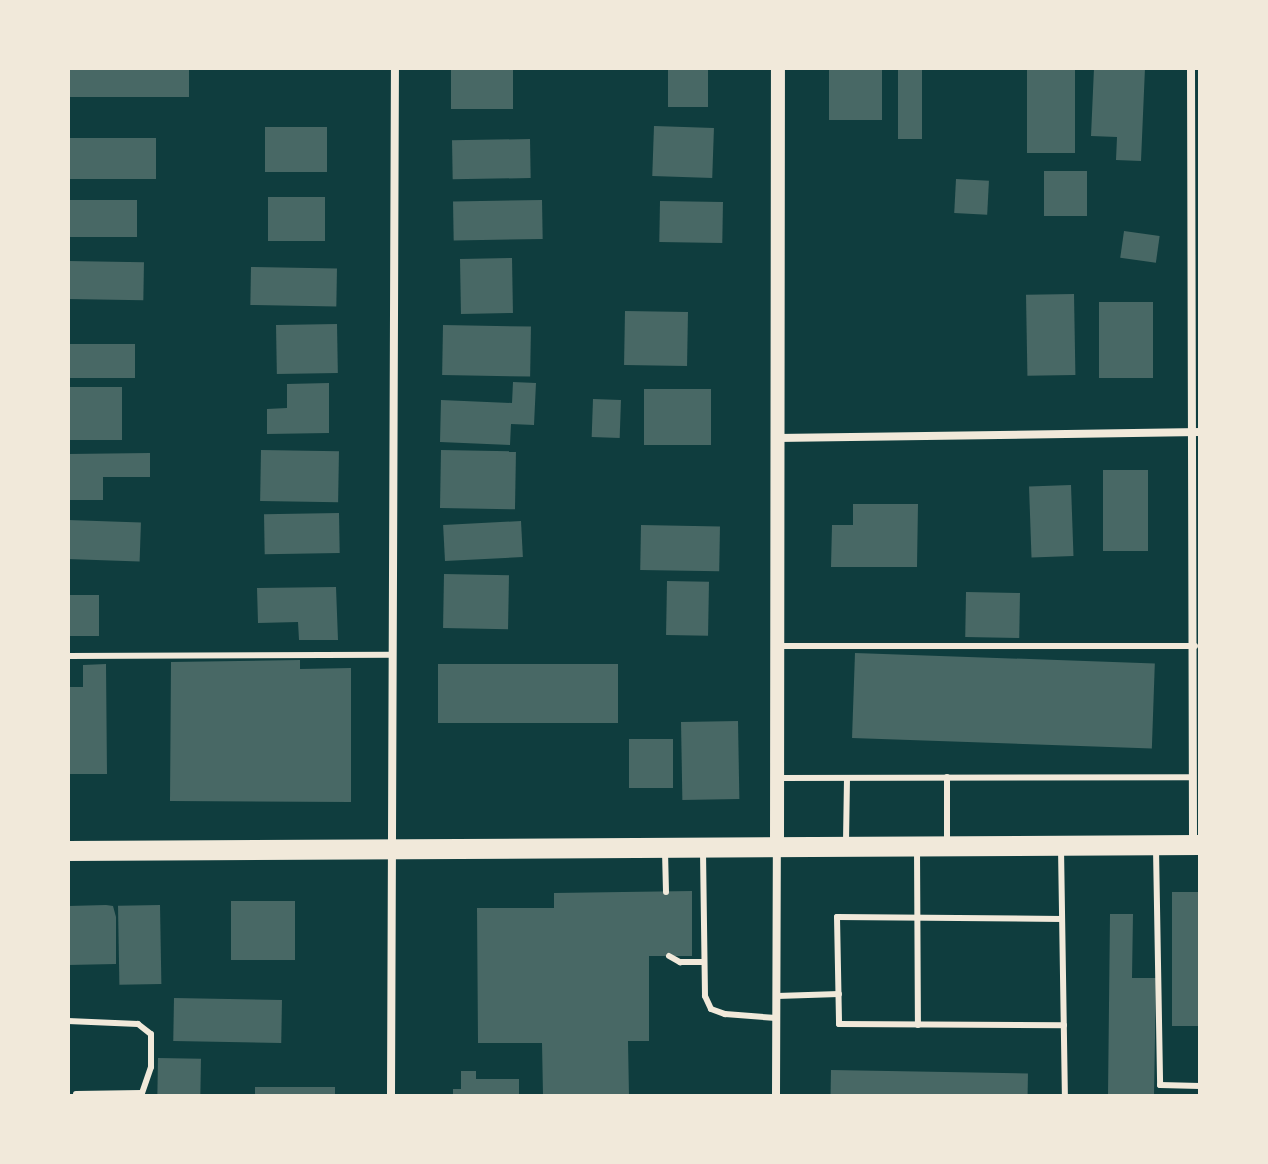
<!DOCTYPE html>
<html>
<head>
<meta charset="utf-8">
<style>
  body { margin:0 }
  #map { position:relative; width:1268px; height:1164px; overflow:hidden; background:#0f3d3e; font-family:"PT Sans",sans-serif }
  div>[style] { position:absolute }
  .building>* { inset:0; background:#486865; transform-origin:0 0 }
  .service>* { height:6px; margin:-3px; padding:0 3px; transform-origin:3px; border-radius:3px; background:#f1e9da }
  .minor>* { height:8px; margin:-4px; padding:0 4px; transform-origin:4px; border-radius:4px; background:#f1e9da }
  .tertiary>* { height:14px; margin:-7px; padding:0 7px; transform-origin:7px; border-radius:7px; background:#f1e9da }
  .primary>* { height:20px; margin:-10px; padding:0 10px; transform-origin:10px; border-radius:10px; background:#f1e9da }
  span { translate:-50% -50%; white-space:nowrap; text-align:center; line-height:1.15; -webkit-text-stroke:6px #f1e9da; paint-order:stroke }
  .frame { position:absolute; inset:0; border:70px solid #f1e9da; pointer-events:none }
</style>
</head>
<body>
<div id="map">
  <div class="building">
    <div style="left:70px;top:68px;width:119px;height:29px"></div>
    <div style="left:451px;top:68px;width:62px;height:41px"></div>
    <div style="left:668px;top:68px;width:40px;height:39px"></div>
    <div style="left:829px;top:68px;width:53px;height:52px"></div>
    <div style="left:898px;top:68px;width:24px;height:71px"></div>
    <div style="left:1027px;top:68px;width:48px;height:85px"></div>
    <div style="clip-path:polygon(1094px 68px,1145px 68px,1141px 161px,1116px 160px,1117px 137px,1091px 136px)"></div>
    <div style="left:654px;top:126px;width:60px;height:50px;rotate:2deg"></div>
    <div style="left:265px;top:127px;width:62px;height:45px"></div>
    <div style="left:156px;top:138px;width:41px;height:87px;rotate:90deg"></div>
    <div style="left:530px;top:139px;width:39px;height:78px;rotate:89deg"></div>
    <div style="left:1087px;top:171px;width:45px;height:43px;rotate:90deg"></div>
    <div style="left:956px;top:179px;width:33px;height:34px;rotate:3deg"></div>
    <div style="left:325px;top:197px;width:44px;height:57px;rotate:90deg"></div>
    <div style="left:137px;top:200px;width:37px;height:69px;rotate:90deg"></div>
    <div style="left:542px;top:200px;width:39px;height:89px;rotate:89deg"></div>
    <div style="left:660px;top:201px;width:63px;height:41px;rotate:1deg"></div>
    <div style="left:1124px;top:231px;width:36px;height:27px;rotate:8deg"></div>
    <div style="left:512px;top:258px;width:55px;height:52px;rotate:89deg"></div>
    <div style="left:68px;top:261px;width:76px;height:38px;rotate:1deg"></div>
    <div style="left:251px;top:267px;width:86px;height:38px;rotate:1deg"></div>
    <div style="left:1074px;top:294px;width:81px;height:48px;rotate:89deg"></div>
    <div style="left:1099px;top:302px;width:54px;height:76px"></div>
    <div style="left:625px;top:311px;width:63px;height:54px;rotate:1deg"></div>
    <div style="left:337px;top:324px;width:49px;height:61px;rotate:89deg"></div>
    <div style="left:443px;top:325px;width:88px;height:50px;rotate:1deg"></div>
    <div style="left:135px;top:344px;width:34px;height:67px;rotate:90deg"></div>
    <div style="clip-path:polygon(513px 382px,536px 383px,534px 425px,511px 424px,510px 445px,440px 442px,441px 400px,512px 403px)"></div>
    <div style="clip-path:polygon(329px 383px,329px 433px,267px 434px,267px 409px,287px 408px,287px 384px)"></div>
    <div style="left:68px;top:387px;width:54px;height:53px"></div>
    <div style="left:644px;top:389px;width:67px;height:56px"></div>
    <div style="left:593px;top:399px;width:28px;height:38px;rotate:2deg"></div>
    <div style="left:261px;top:450px;width:78px;height:51px;rotate:1deg"></div>
    <div style="left:441px;top:450px;width:75px;height:58px;rotate:1deg"></div>
    <div style="clip-path:polygon(150px 453px,150px 477px,103px 477px,103px 500px,68px 500px,68px 454px)"></div>
    <div style="left:1103px;top:470px;width:45px;height:81px"></div>
    <div style="left:1071px;top:485px;width:71px;height:42px;rotate:88deg"></div>
    <div style="clip-path:polygon(853px 504px,918px 504px,917px 567px,831px 567px,832px 525px,853px 525px)"></div>
    <div style="left:339px;top:513px;width:40px;height:75px;rotate:89deg"></div>
    <div style="left:68px;top:520px;width:73px;height:39px;rotate:2deg"></div>
    <div style="left:521px;top:521px;width:36px;height:78px;rotate:87deg"></div>
    <div style="left:641px;top:525px;width:79px;height:45px;rotate:1deg"></div>
    <div style="left:444px;top:574px;width:65px;height:54px;rotate:1deg"></div>
    <div style="left:667px;top:581px;width:42px;height:54px;rotate:1deg"></div>
    <div style="clip-path:polygon(336px 587px,338px 640px,299px 640px,298px 622px,258px 623px,257px 588px)"></div>
    <div style="left:1020px;top:593px;width:45px;height:54px;rotate:91deg"></div>
    <div style="left:68px;top:595px;width:31px;height:41px"></div>
    <div style="left:855px;top:653px;width:300px;height:85px;rotate:2deg"></div>
    <div style="clip-path:polygon(300px 660px,300px 669px,351px 668px,351px 802px,170px 801px,171px 662px)"></div>
    <div style="clip-path:polygon(106px 664px,107px 774px,68px 774px,68px 687px,83px 687px,83px 665px)"></div>
    <div style="left:618px;top:664px;width:59px;height:180px;rotate:90deg"></div>
    <div style="left:738px;top:721px;width:78px;height:57px;rotate:89deg"></div>
    <div style="left:629px;top:739px;width:44px;height:49px"></div>
    <div style="clip-path:polygon(692px 891px,692px 956px,649px 956px,649px 1041px,628px 1041px,629px 1096px,543px 1096px,542px 1043px,478px 1043px,477px 908px,554px 908px,554px 893px)"></div>
    <div style="left:1172px;top:892px;width:28px;height:134px"></div>
    <div style="left:231px;top:901px;width:64px;height:59px"></div>
    <div style="clip-path:polygon(106px 905px,113px 906px,116px 917px,116px 964px,68px 965px,68px 906px)"></div>
    <div style="left:160px;top:905px;width:79px;height:42px;rotate:89deg"></div>
    <div style="clip-path:polygon(1110px 914px,1133px 914px,1132px 978px,1156px 978px,1154px 1096px,1108px 1096px)"></div>
    <div style="left:174px;top:998px;width:108px;height:43px;rotate:1deg"></div>
    <div style="left:158px;top:1058px;width:43px;height:38px;rotate:1deg"></div>
    <div style="left:831px;top:1070px;width:197px;height:26px;rotate:1deg"></div>
    <div style="clip-path:polygon(461px 1071px,476px 1071px,476px 1079px,519px 1079px,519px 1094px,453px 1096px,453px 1089px,461px 1089px)"></div>
    <div style="left:255px;top:1087px;width:80px;height:9px"></div>
  </div>
  <div class="service">
    <div style="left:780px;top:646px;width:415px"></div>
    <div style="left:68px;top:656px;width:325px;rotate:-0.2deg"></div>
    <div style="left:778px;top:778px;width:415px;rotate:-0.1deg"></div>
    <div style="left:846px;top:842px;width:64px;rotate:-89.1deg"></div>
    <div style="left:947px;top:842px;width:65px;rotate:-90deg"></div>
    <div style="left:917px;top:848px;width:177px;rotate:89.7deg"></div>
    <div style="left:1061px;top:848px;width:248px;rotate:89.1deg"></div>
    <div style="left:1156px;top:849px;width:236px;rotate:89deg"></div>
    <div style="left:1160px;top:1085px;width:40px;rotate:1.4deg"></div>
    <div style="left:665px;top:851px;width:41px;rotate:88.6deg"></div>
    <div style="left:703px;top:852px;width:144px;rotate:89.2deg"></div>
    <div style="left:705px;top:996px;width:14px;rotate:65deg"></div>
    <div style="left:711px;top:1009px;width:15px;rotate:20deg"></div>
    <div style="left:725px;top:1014px;width:51px;rotate:4.5deg"></div>
    <div style="left:1062px;top:919px;width:225px;rotate:-179.5deg"></div>
    <div style="left:837px;top:917px;width:107px;rotate:88.9deg"></div>
    <div style="left:839px;top:1024px;width:225px;rotate:0.3deg"></div>
    <div style="left:669px;top:956px;width:13px;rotate:29deg"></div>
    <div style="left:680px;top:962px;width:24px"></div>
    <div style="left:777px;top:996px;width:62px;rotate:-1.8deg"></div>
    <div style="left:68px;top:1021px;width:70px;rotate:2.5deg"></div>
    <div style="left:138px;top:1024px;width:16px;rotate:38deg"></div>
    <div style="left:151px;top:1034px;width:33px;rotate:90deg"></div>
    <div style="left:151px;top:1067px;width:28px;rotate:109deg"></div>
    <div style="left:142px;top:1093px;width:66px;rotate:179.1deg"></div>
  </div>
  <div class="minor">
    <div style="left:1191px;top:68px;width:776px;rotate:89.85deg"></div>
    <div style="left:777px;top:438px;width:423px;rotate:-0.8deg"></div>
    <div style="left:391px;top:1096px;width:1028px;rotate:-89.78deg"></div>
    <div style="left:776px;top:1096px;width:248px;rotate:-89.8deg"></div>
  </div>
  <div class="tertiary">
    <div style="left:777px;top:847px;width:779px;rotate:-89.93deg"></div>
  </div>
  <div class="primary">
    <div style="left:68px;top:851px;width:1132px;rotate:-0.3deg"></div>
  </div>
  <div class="frame"></div>
</div>
</body>
</html>
